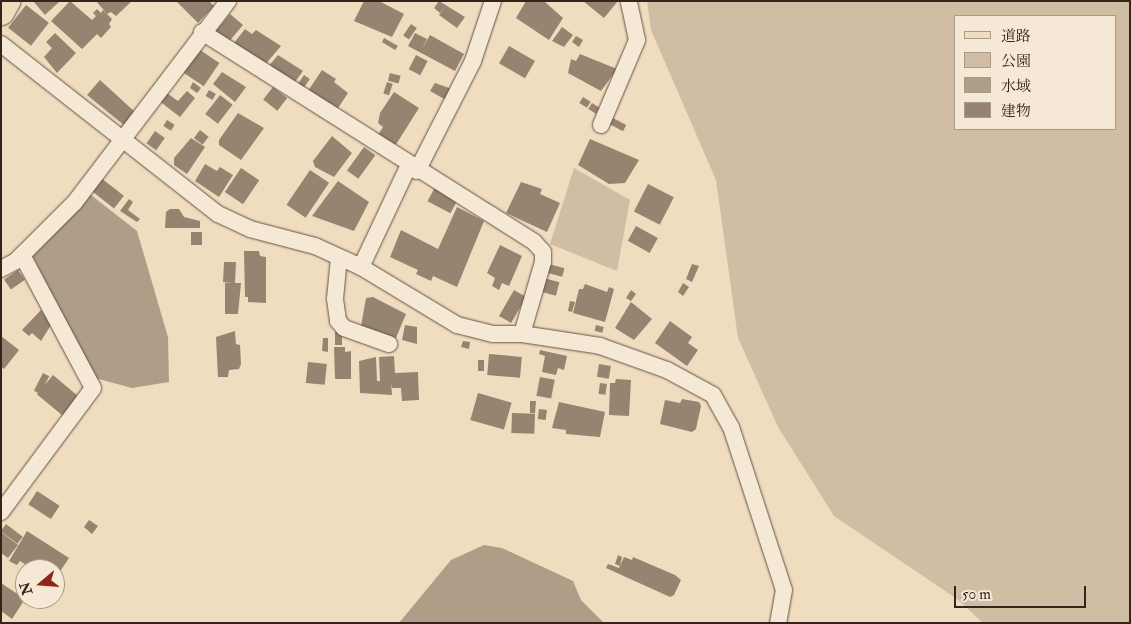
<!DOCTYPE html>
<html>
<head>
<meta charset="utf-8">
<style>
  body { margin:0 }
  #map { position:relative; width:1131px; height:624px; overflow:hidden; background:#f0dcbf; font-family:"IM FELL Double Pica","Noto Serif JP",serif }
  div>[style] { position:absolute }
  .green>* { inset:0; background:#d0bda3 }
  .water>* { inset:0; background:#b09d87 }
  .building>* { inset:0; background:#968470; transform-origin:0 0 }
  .roads { filter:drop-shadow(0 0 1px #635244) drop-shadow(0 0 1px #635244) }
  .minor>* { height:16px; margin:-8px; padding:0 8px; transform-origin:8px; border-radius:8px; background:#f5e8d5 }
  .primary>* { height:25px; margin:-12.5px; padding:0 12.5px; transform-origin:12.5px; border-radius:12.5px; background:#f0dcbf }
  span { translate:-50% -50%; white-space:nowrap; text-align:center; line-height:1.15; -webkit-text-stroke:4px #f5e8d5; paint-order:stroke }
  .frame { position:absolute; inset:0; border:2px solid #34241b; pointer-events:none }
  .legend { position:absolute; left:954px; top:15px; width:162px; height:115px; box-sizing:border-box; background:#f5e8d5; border:1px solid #a89a8b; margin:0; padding:6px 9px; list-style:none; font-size:15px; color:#34241b }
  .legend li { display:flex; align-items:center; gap:10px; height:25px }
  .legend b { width:25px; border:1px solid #a89a8b }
  .north { position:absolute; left:15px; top:559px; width:50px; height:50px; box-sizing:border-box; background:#f5e8d5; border:1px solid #a89a8b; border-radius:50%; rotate:252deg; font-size:14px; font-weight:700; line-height:20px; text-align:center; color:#34241b }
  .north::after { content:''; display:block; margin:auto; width:18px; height:22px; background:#8f2418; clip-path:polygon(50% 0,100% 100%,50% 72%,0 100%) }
  .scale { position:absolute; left:954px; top:586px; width:132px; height:22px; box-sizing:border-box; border:2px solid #34241b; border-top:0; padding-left:6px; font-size:15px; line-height:18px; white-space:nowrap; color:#34241b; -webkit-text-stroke:4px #f5e8d5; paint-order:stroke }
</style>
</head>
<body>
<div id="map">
  <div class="green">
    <div style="clip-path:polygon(evenodd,647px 1px,1130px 1px,1130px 623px,983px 623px,957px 599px,834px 516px,778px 427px,738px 338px,716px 180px,651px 30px,647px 1px,955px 16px,1115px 16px,1115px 129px,955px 129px,955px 16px)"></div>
    <div style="clip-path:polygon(574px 168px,630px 200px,617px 271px,550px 244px)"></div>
  </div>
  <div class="water">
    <div style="clip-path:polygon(91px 195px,137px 231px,168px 337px,169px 382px,132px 388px,95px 378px,31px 253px)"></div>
    <div style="clip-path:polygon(484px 545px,502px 548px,573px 581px,581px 600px,604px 623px,399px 623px,451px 560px)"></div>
  </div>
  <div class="building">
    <div style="clip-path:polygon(33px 1px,60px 1px,45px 15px)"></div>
    <div style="clip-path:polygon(70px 1px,92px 20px,88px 24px,96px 16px,93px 13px,97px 9px,101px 13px,103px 10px,112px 19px,109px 24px,111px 27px,101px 38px,97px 34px,82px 49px,51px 21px)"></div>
    <div style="clip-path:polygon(96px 1px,132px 1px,116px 16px,111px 12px,107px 14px)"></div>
    <div style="clip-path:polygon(176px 1px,209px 1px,214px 6px,198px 23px)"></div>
    <div style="clip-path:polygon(364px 1px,379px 1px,404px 14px,392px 37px,354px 21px)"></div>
    <div style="clip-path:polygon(439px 1px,465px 17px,457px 28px,439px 15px,446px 5px,440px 13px,434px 8px)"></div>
    <div style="clip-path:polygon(526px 1px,544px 1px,563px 18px,549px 40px,516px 18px)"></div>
    <div style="clip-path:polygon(583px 1px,618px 1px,604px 18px)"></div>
    <div style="left:26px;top:5px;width:29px;height:29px;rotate:38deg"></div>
    <div style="left:230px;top:14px;width:17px;height:24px;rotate:40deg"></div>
    <div style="left:411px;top:24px;width:7px;height:14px;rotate:34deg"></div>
    <div style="clip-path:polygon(562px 27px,573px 35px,564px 47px,552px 41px)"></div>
    <div style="clip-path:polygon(245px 29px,252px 34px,256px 30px,281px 46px,264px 66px,234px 43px)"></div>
    <div style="clip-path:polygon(55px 33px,76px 53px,57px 73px,44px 57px,52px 48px,46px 42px)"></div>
    <div style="clip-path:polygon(415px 33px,427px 39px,422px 49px,430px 35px,464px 54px,455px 71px,408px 46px)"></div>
    <div style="clip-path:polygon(576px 36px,583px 40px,579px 47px,572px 42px)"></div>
    <div style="clip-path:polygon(384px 38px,398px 46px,395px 50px,382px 42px)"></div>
    <div style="left:509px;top:46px;width:30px;height:20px;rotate:30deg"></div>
    <div style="left:197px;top:48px;width:27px;height:28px;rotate:34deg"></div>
    <div style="clip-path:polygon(580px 54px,617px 69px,601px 91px,568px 73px,571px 59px,576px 61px)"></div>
    <div style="clip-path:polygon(278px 55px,303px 71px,292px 86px,268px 67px)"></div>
    <div style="left:416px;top:55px;width:13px;height:16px;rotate:27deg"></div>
    <div style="clip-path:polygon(322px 70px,336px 79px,334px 82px,348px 93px,338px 108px,308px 91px)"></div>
    <div style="clip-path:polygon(222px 72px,246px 87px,235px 102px,213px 84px)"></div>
    <div style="left:390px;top:73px;width:11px;height:8px;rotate:15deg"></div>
    <div style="left:304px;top:75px;width:7px;height:11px;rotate:34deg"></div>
    <div style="clip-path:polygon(100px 80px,135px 112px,125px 126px,87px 95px)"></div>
    <div style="clip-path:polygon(193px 82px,201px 88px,197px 93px,190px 88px)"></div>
    <div style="left:387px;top:82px;width:6px;height:12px;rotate:18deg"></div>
    <div style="clip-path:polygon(435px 83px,452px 89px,446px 100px,430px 91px)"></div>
    <div style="left:273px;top:87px;width:18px;height:16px;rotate:38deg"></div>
    <div style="left:209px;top:90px;width:8px;height:7px;rotate:30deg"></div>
    <div style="clip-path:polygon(164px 91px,178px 101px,187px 91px,195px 98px,180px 117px,158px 100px)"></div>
    <div style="clip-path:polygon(394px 92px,419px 108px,395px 146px,378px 135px,383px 127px,378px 123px,380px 113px)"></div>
    <div style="left:220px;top:95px;width:16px;height:24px;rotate:38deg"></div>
    <div style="left:583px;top:97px;width:9px;height:7px;rotate:32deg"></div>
    <div style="left:592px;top:103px;width:9px;height:7px;rotate:32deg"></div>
    <div style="clip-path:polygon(238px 113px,264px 128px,241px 160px,219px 145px,219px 140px)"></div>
    <div style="left:613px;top:118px;width:15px;height:7px;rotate:28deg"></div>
    <div style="left:167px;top:120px;width:9px;height:7px;rotate:32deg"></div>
    <div style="left:200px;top:130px;width:11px;height:10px;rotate:38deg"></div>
    <div style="left:155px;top:131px;width:12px;height:15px;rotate:35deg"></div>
    <div style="clip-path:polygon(332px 136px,352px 153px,334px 177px,315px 167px,313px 161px)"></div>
    <div style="clip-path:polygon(191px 138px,205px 147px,187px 174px,174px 165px,174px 158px)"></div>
    <div style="clip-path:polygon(590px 139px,639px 160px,625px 183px,609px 184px,578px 165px)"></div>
    <div style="left:364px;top:147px;width:14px;height:29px;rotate:36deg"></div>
    <div style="clip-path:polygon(205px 164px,217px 171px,220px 167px,233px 175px,219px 197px,195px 181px)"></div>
    <div style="left:241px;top:168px;width:22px;height:29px;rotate:34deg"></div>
    <div style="left:310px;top:170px;width:23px;height:42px;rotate:34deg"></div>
    <div style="left:101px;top:178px;width:29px;height:16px;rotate:38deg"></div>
    <div style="clip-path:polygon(338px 181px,369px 202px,354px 231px,312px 216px)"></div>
    <div style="clip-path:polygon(521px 182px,542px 189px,540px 194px,560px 203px,547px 232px,506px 213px)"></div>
    <div style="left:648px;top:184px;width:29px;height:31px;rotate:27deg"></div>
    <div style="left:435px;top:187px;width:26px;height:16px;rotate:28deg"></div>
    <div style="clip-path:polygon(129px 199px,133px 202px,128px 210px,140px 219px,137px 222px,120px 211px)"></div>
    <div style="clip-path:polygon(457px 207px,484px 221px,457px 287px,433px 276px,431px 281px,416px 274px,418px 270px,390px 257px,401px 230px,438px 249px)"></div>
    <div style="clip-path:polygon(170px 209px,179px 209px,184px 217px,200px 221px,200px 228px,165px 228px,166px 212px)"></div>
    <div style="left:636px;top:226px;width:25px;height:17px;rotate:29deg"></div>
    <div style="left:191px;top:232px;width:11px;height:13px"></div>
    <div style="clip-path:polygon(500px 245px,522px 256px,509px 286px,502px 283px,499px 290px,492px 286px,495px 278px,487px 273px)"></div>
    <div style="clip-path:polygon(244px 251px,259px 251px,260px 256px,266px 257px,266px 303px,248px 302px,248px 297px,245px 297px)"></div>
    <div style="clip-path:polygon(224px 262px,236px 262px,235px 283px,241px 283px,238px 314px,225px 314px,225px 283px,231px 283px,223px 282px)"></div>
    <div style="left:549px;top:264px;width:16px;height:9px;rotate:15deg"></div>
    <div style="clip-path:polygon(692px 264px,699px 266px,692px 282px,686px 279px)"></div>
    <div style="left:18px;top:270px;width:12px;height:17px;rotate:55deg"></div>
    <div style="left:544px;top:278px;width:16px;height:14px;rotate:15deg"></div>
    <div style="clip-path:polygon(683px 283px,689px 287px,683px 296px,678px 292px)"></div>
    <div style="clip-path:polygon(585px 284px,607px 292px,609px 287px,614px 289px,605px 322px,573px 313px,579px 289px,583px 289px)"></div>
    <div style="left:514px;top:290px;width:14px;height:30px;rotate:30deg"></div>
    <div style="clip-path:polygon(631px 290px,636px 294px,631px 301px,626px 298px)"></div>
    <div style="clip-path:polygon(373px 297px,406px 314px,395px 340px,361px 326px,366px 298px)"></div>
    <div style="clip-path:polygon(570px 301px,575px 302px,572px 312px,568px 311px)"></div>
    <div style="clip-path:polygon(631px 302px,652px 319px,634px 340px,615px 328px)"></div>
    <div style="clip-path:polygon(41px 310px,51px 325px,41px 341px,32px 333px,29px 336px,22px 330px)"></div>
    <div style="clip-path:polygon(670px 321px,692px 337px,688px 343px,698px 350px,687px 366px,655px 343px)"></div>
    <div style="clip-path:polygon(405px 325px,417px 327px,417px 344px,402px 340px)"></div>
    <div style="left:596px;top:325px;width:8px;height:6px;rotate:14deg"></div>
    <div style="clip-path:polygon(235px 331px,236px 344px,240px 345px,241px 364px,239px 369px,229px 370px,228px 377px,218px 377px,216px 337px)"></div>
    <div style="left:335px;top:332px;width:7px;height:13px"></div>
    <div style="clip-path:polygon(1px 336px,19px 350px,4px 369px,1px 367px)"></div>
    <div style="clip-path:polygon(323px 338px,328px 338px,328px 352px,322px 351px)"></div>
    <div style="clip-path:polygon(463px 341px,470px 342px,469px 349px,461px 347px)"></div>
    <div style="clip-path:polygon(334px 347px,345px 347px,345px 352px,351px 351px,351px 379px,335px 379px)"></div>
    <div style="clip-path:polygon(540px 350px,567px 356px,564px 370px,558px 368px,556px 375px,542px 372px,545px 356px,539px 354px)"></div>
    <div style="left:489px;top:354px;width:33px;height:21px;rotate:5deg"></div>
    <div style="clip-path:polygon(394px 356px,395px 373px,418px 372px,419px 400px,402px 401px,401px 388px,392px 388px,391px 383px,392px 395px,360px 393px,359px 361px,376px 357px,377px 381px,380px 381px,379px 357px)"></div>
    <div style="left:478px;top:360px;width:6px;height:11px"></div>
    <div style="left:308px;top:362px;width:19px;height:21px;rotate:6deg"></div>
    <div style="left:599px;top:364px;width:12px;height:13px;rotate:9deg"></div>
    <div style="left:43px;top:373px;width:7px;height:20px;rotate:27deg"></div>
    <div style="left:53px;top:375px;width:33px;height:25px;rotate:40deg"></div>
    <div style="left:540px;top:377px;width:15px;height:19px;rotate:11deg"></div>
    <div style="clip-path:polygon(616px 379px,631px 380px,629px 416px,609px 415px,610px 383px,615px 383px)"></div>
    <div style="left:600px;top:383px;width:7px;height:11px;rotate:8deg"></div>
    <div style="left:478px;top:393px;width:35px;height:28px;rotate:16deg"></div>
    <div style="clip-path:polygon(682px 399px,699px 402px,701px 406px,696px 429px,692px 432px,660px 424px,665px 400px,680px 403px)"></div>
    <div style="clip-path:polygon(530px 401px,536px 401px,535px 413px,530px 413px)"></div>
    <div style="clip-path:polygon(559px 402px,605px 412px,600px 437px,566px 434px,566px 430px,552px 428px)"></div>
    <div style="left:539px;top:409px;width:8px;height:10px;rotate:7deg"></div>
    <div style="left:512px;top:413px;width:23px;height:20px;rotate:2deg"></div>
    <div style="left:37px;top:491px;width:27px;height:16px;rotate:33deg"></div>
    <div style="clip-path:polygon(89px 520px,98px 526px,92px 534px,84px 527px)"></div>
    <div style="left:6px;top:524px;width:21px;height:9px;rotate:37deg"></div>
    <div style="clip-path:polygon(27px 531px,69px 558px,55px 579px,55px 569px,33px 569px,20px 561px,17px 565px,9px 561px)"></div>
    <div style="clip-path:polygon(1px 532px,18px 545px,8px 558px,1px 553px)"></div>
    <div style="clip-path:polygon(618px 555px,622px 557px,620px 566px,615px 564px)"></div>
    <div style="clip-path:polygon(624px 557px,632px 560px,633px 557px,675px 575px,681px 580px,674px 595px,670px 597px,606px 568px,608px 564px,619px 568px)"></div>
    <div style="clip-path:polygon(1px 583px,25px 599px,12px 619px,1px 611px)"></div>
  </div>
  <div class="roads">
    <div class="minor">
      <div style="left:202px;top:32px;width:393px;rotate:32.3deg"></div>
      <div style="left:534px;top:242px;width:13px;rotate:48deg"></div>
      <div style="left:543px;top:252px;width:10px;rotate:90deg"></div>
      <div style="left:543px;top:262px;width:75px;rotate:106.3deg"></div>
      <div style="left:1px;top:44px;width:276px;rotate:38.1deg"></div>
      <div style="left:218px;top:214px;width:35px;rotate:25deg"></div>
      <div style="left:250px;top:229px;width:67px;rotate:14.7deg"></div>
      <div style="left:315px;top:246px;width:51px;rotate:24.5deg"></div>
      <div style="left:361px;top:267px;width:112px;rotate:31.1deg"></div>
      <div style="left:457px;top:325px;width:37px;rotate:14deg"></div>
      <div style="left:493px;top:334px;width:29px"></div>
      <div style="left:522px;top:334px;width:79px;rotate:8.7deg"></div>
      <div style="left:600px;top:346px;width:71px;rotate:19.7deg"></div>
      <div style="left:667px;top:370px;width:52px;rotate:28.5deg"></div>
      <div style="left:713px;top:395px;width:37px;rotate:61deg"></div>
      <div style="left:731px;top:427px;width:171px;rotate:72deg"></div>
      <div style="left:784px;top:590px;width:34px;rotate:100deg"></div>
      <div style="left:601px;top:125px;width:92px;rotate:-67deg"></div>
      <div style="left:637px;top:40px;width:40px;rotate:-102deg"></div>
      <div style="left:417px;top:171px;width:123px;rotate:-63deg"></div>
      <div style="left:473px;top:61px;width:63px;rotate:-71.6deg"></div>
      <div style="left:339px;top:258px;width:41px;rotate:95.6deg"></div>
      <div style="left:335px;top:299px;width:22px;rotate:82deg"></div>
      <div style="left:338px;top:321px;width:9px;rotate:49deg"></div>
      <div style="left:344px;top:328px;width:48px;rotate:19.6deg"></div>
      <div style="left:361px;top:267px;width:113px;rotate:-64.8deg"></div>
      <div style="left:1px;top:269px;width:17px;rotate:-28deg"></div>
      <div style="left:16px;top:261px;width:83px;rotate:-45deg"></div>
      <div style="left:75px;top:202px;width:253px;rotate:-52.7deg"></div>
      <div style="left:1px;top:512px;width:154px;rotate:-53.4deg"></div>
      <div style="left:93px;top:388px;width:151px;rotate:-118.1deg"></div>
    </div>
    <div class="primary">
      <div style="left:1px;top:12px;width:13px;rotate:-61deg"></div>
    </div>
  </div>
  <div class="frame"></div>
  <ul class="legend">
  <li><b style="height:6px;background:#f0dcbf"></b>道路</li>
  <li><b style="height:14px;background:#d0bda3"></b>公園</li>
  <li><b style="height:14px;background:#b09d87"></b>水域</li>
  <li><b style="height:14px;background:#968470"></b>建物</li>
  </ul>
  <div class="north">N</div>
  <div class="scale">50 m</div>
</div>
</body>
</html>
